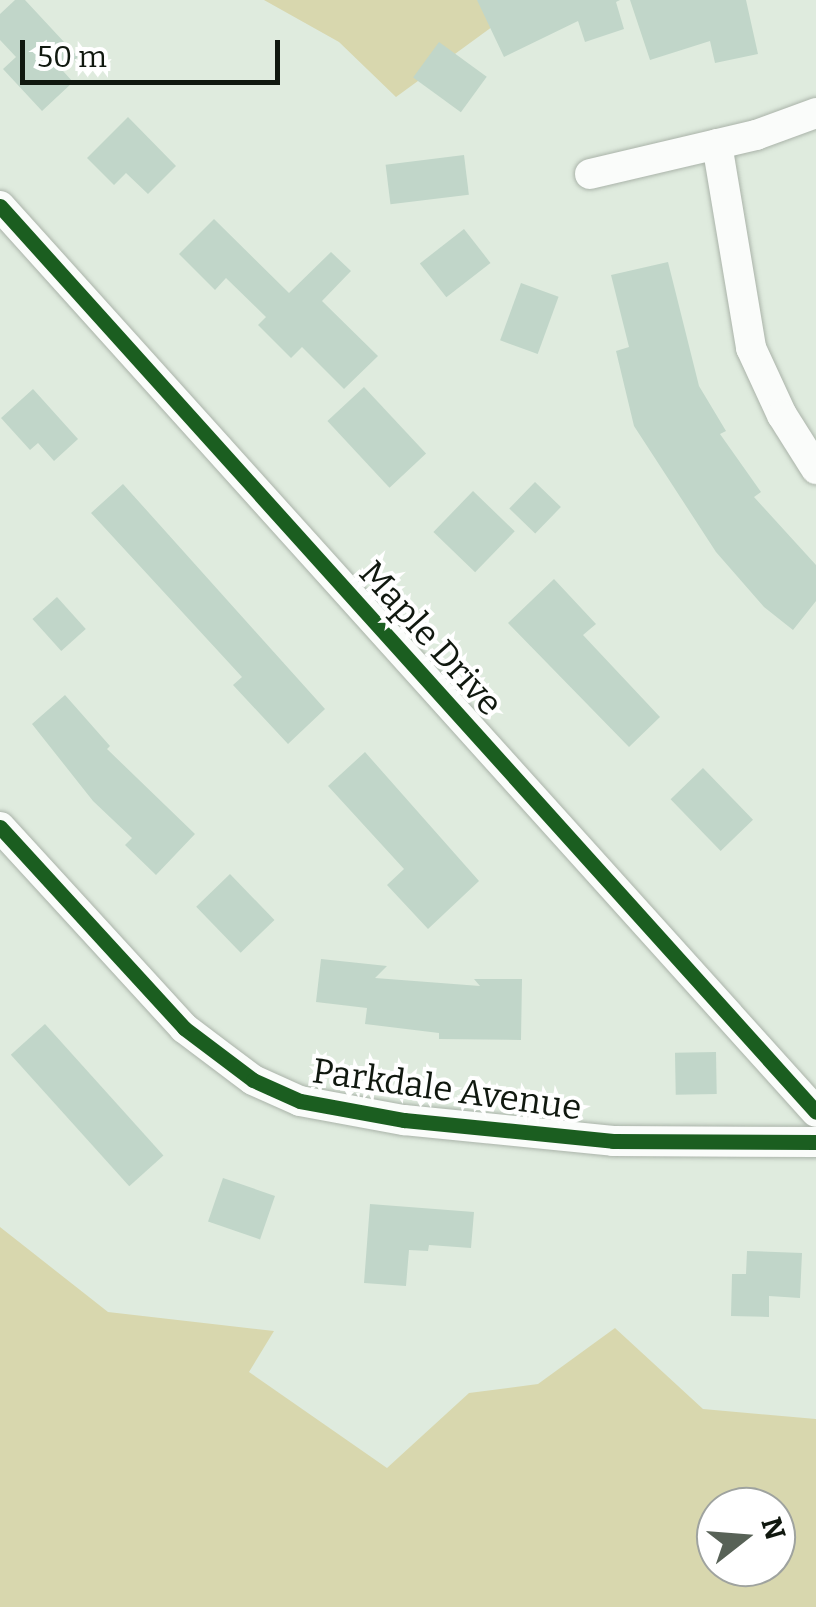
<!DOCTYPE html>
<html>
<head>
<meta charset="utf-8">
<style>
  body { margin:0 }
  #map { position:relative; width:816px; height:1607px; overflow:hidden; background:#dfebde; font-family:Bitter,serif }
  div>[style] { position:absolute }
  .green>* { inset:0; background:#d8d7ae }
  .building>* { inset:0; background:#c1d6c9; transform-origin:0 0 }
  .roads { filter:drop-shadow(0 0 2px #aab3a9) drop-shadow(0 0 2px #aab3a9) }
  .minor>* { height:30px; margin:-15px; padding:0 15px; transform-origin:15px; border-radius:15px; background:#fafcfa }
  .cycleway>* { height:15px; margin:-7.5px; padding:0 7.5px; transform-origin:7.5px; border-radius:7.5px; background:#1b5e20 }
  span { translate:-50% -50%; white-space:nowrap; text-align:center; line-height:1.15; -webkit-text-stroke:8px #fff; paint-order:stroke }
  .street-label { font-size:35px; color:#10180f }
  .north { position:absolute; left:696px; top:1487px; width:100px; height:100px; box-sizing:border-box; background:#fff; border:2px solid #9fa39f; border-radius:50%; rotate:73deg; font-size:28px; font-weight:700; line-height:40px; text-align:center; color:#10180f }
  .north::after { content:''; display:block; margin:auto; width:35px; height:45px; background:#586257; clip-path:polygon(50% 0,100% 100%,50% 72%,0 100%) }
  .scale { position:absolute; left:20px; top:40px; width:260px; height:45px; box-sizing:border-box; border:5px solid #10180f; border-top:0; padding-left:12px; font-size:30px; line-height:35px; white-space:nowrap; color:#10180f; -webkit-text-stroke:8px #fff; paint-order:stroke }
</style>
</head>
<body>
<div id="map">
  <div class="green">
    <div style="clip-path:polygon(264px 0,529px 0,396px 97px,339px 42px)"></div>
    <div style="clip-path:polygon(evenodd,0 1227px,108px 1312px,274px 1331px,249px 1372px,387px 1468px,469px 1393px,538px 1384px,615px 1328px,703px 1409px,816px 1419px,816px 1607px,0 1607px,0 1227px,716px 1507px,776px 1507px,776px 1567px,716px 1567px,716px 1507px)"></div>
  </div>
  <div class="building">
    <div style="clip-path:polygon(15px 0,25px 0,78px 57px,63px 71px,73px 82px,42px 111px,3px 69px,16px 57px,0 40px,0 14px)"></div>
    <div style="clip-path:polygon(477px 0,620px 0,616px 2px,624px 29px,585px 42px,578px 21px,504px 57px)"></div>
    <div style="clip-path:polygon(630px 0,746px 0,758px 54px,715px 63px,710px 41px,650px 60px)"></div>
    <div style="left:439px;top:42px;width:59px;height:44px;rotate:36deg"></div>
    <div style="clip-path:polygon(128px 117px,176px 166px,148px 194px,126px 173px,114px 185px,87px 158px)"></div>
    <div style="left:464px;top:155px;width:40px;height:79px;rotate:83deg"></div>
    <div style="clip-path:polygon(214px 219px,289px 293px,331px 252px,351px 271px,322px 301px,378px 356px,344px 389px,302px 347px,291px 358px,258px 325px,266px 317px,226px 278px,215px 290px,179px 254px)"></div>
    <div style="left:464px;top:229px;width:43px;height:56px;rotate:52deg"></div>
    <div style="clip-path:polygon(668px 262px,699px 386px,726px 431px,720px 434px,761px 492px,754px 497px,816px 565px,816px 601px,793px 630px,764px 607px,716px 552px,634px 426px,616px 351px,629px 347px,611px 275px)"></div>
    <div style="left:521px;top:283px;width:40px;height:61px;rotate:20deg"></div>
    <div style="left:364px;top:387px;width:91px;height:50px;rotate:47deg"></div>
    <div style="clip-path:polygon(33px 389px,78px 439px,54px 461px,38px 443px,30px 450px,1px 418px)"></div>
    <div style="left:535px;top:482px;width:36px;height:37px;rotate:44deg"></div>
    <div style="clip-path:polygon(123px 484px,325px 709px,288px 744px,233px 685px,242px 677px,91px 513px)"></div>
    <div style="left:473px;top:491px;width:58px;height:57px;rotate:44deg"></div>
    <div style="clip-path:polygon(554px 579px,596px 624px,583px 635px,660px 717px,629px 747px,508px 623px)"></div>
    <div style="left:57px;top:597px;width:43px;height:33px;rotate:48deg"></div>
    <div style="clip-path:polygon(65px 695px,110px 746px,107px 749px,195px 834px,156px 875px,125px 845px,132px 838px,93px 801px,32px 724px)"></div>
    <div style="clip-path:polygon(365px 752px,479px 881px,428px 929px,387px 885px,404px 869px,328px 786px)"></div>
    <div style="left:703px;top:768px;width:72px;height:45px;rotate:46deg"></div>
    <div style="left:230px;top:874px;width:64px;height:47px;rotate:46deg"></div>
    <div style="clip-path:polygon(321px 959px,387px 966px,375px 978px,480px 986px,474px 979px,522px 979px,521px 1040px,439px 1039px,439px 1033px,365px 1024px,367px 1008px,316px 1002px)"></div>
    <div style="left:45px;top:1024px;width:177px;height:46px;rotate:48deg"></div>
    <div style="left:716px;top:1052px;width:42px;height:41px;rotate:89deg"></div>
    <div style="left:223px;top:1178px;width:55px;height:46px;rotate:19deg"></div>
    <div style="clip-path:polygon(370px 1204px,474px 1212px,471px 1248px,429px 1245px,428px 1251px,409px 1250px,406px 1286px,364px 1283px)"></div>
    <div style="clip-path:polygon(747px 1251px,802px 1253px,800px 1298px,769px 1296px,769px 1317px,731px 1316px,732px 1274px,746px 1274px)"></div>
  </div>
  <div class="roads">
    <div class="minor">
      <div style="left:717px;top:144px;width:207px;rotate:80.5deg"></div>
      <div style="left:751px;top:348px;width:74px;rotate:65.2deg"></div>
      <div style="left:782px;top:415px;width:64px;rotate:57.8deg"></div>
      <div style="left:590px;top:174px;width:171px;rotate:-13.2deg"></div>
      <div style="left:756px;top:135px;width:64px;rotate:-20.1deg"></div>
      <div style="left:0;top:206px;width:1219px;rotate:47.99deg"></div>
      <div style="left:0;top:827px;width:273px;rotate:47.5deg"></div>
      <div style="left:184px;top:1028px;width:86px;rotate:37deg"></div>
      <div style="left:253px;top:1080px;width:51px;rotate:24.1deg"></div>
      <div style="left:300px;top:1101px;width:106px;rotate:10.4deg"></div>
      <div style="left:404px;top:1120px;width:210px;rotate:5.7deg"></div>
      <div style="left:613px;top:1141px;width:203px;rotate:0.3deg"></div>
    </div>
  </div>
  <div class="cycleway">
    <div style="left:0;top:206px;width:1219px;rotate:47.99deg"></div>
    <div style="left:0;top:827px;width:273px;rotate:47.5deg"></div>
    <div style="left:184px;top:1028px;width:86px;rotate:37deg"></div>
    <div style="left:253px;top:1080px;width:51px;rotate:24.1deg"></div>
    <div style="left:300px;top:1101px;width:106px;rotate:10.4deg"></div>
    <div style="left:404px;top:1120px;width:210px;rotate:5.7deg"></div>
    <div style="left:613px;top:1141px;width:203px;rotate:0.3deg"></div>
  </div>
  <div class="street-label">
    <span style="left:431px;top:638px;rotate:48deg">Maple Drive</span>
    <span style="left:447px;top:1089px;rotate:8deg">Parkdale Avenue</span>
  </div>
  <div class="north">N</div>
  <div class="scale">50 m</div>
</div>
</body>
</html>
